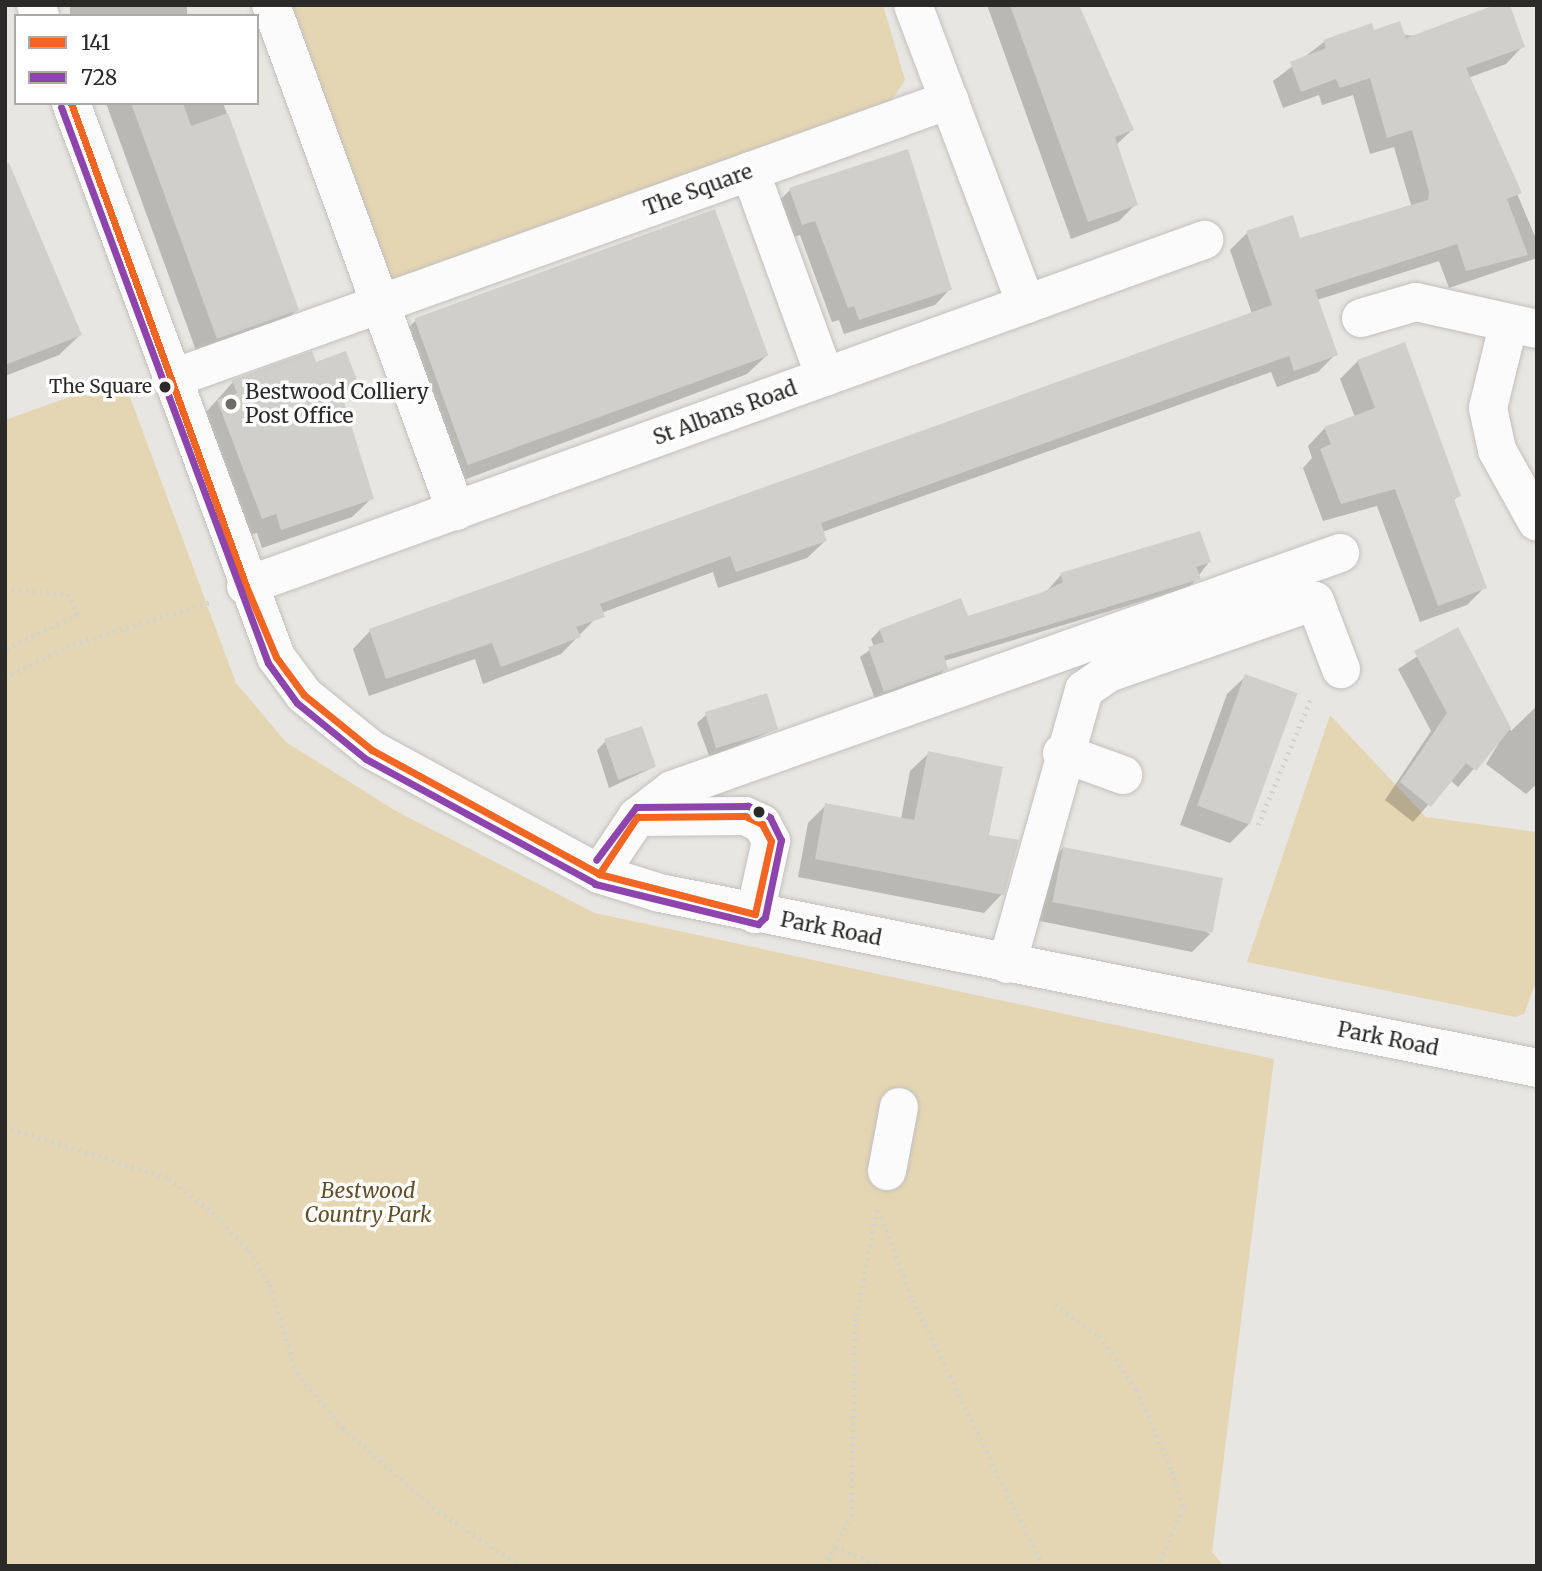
<!DOCTYPE html>
<html>
<head>
<meta charset="utf-8">
<style>
  body { margin:0 }
  #map { position:relative; width:1542px; height:1571px; overflow:hidden; background:#e8e6e3; font-family:Merriweather,serif }
  div>[style] { position:absolute }
  .green>* { inset:0; background:#e5d6b3 }
  .shadow>* { inset:0; background:#0003; transform-origin:0 0 }
  .building>* { inset:0; background:#d0cfcc; transform-origin:0 0 }
  .path>* { height:4.5px; margin-top:-2.25px; transform-origin:0; background:repeating-linear-gradient(90deg,#d2d2d1 0 2px,transparent 0 7px) }
  .roads { filter:drop-shadow(0 0 2px #c2c0be) drop-shadow(0 0 2px #c2c0be) }
  .minor>* { height:38px; margin:-19px; padding:0 19px; transform-origin:19px; border-radius:19px; background:#fcfbfb }
  .bus-1>* { height:7px; margin:-3.5px; padding:0 3.5px; transform-origin:3.5px; border-radius:3.5px; background:#f26522 }
  .bus-2>* { height:7px; margin:-3.5px; padding:0 3.5px; transform-origin:3.5px; border-radius:3.5px; background:#8e44ad }
  .dots>* { width:19px; height:19px; translate:-50% -50%; box-sizing:border-box; border:4px solid #fff; border-radius:50% }
  span { translate:-50% -50%; white-space:nowrap; text-align:center; line-height:1.15; -webkit-text-stroke:7px #fff; paint-order:stroke }
  .bus-label { font-size:19px; color:#2b2a28 }
  .right { translate:-100% -50%; text-align:right }
  .street-label { font-size:21px; color:#2b2a28 }
  .poi-label { font-size:21px; color:#2b2a28 }
  .left { translate:0 -50%; text-align:left }
  .park-label { font-size:21px; color:#605028; font-style:italic }
  .frame { position:absolute; inset:0; border:7px solid #2b2a28; pointer-events:none }
  .legend { position:absolute; left:14px; top:14px; width:245px; height:91px; box-sizing:border-box; background:#fff; border:2px solid #aaaaa9; margin:0; padding:9px 12px; list-style:none; font-size:21px; color:#2b2a28 }
  .legend li { display:flex; align-items:center; gap:14px; height:35px }
  .legend b { width:35px; border:2px solid #aaaaa9 }
</style>
</head>
<body>
<div id="map">
  <div class="green">
    <div style="clip-path:polygon(283px 5px,883px 5px,905px 80px,890px 103px,401px 282px,381px 273px)"></div>
    <div style="clip-path:polygon(123px 378px,236px 683px,286px 742px,396px 811px,595px 913px,1274px 1059px,1212px 1552px,1224px 1566px,5px 1566px,5px 420px)"></div>
    <div style="clip-path:polygon(1330px 715px,1426px 817px,1537px 832px,1537px 979px,1524px 1014px,1515px 1017px,1247px 962px)"></div>
  </div>
  <div class="shadow">
    <div style="left:70px;top:5px;width:117px;height:12px"></div>
    <div style="clip-path:polygon(987px 5px,1078px 5px,1132px 130px,1116px 145px,1136px 204px,1119px 221px,1071px 239px)"></div>
    <div style="clip-path:polygon(1373px 32px,1523px 46px,1506px 64px,1468px 78px,1537px 241px,1537px 258px,1449px 288px,1439px 261px,1317px 300px,1336px 354px,1318px 372px,1277px 387px,1271px 372px,822px 532px,825px 541px,807px 558px,718px 588px,713px 572px,601px 613px,561px 654px,483px 684px,475px 659px,369px 696px,353px 649px,370px 631px,1252px 314px,1230px 250px,1247px 233px,1299px 240px,1411px 205px,1394px 147px,1370px 154px,1353px 95px,1322px 105px,1319px 95px,1283px 108px,1273px 81px,1324px 42px)"></div>
    <div style="clip-path:polygon(106px 103px,223px 103px,297px 309px,279px 328px,198px 356px)"></div>
    <div style="clip-path:polygon(5px 160px,80px 335px,59px 355px,5px 376px)"></div>
    <div style="clip-path:polygon(790px 190px,950px 289px,935px 305px,844px 334px,839px 320px,832px 322px,800px 235px,787px 239px,775px 205px)"></div>
    <div style="clip-path:polygon(415px 321px,766px 356px,747px 374px,453px 484px,397px 339px)"></div>
    <div style="clip-path:polygon(1358px 361px,1459px 495px,1453px 501px,1485px 587px,1467px 605px,1420px 622px,1377px 506px,1323px 521px,1303px 468px,1312px 458px,1308px 446px,1325px 428px,1355px 417px,1340px 379px)"></div>
    <div style="clip-path:polygon(315px 364px,356px 382px,341px 397px,372px 498px,352px 517px,262px 548px,257px 533px,243px 537px,199px 420px,233px 382px)"></div>
    <div style="clip-path:polygon(1209px 562px,1190px 587px,944px 661px,946px 668px,938px 677px,875px 699px,860px 657px,874px 647px,871px 639px,880px 630px,967px 618px,1044px 594px,1061px 575px)"></div>
    <div style="clip-path:polygon(1457px 630px,1511px 731px,1537px 706px,1537px 784px,1526px 794px,1486px 764px,1505px 733px,1458px 787px,1450px 780px,1413px 822px,1385px 800px,1431px 731px,1398px 669px)"></div>
    <div style="clip-path:polygon(1246px 676px,1248px 825px,1230px 843px,1180px 825px,1227px 694px)"></div>
    <div style="clip-path:polygon(706px 715px,776px 729px,710px 758px,697px 723px)"></div>
    <div style="clip-path:polygon(605px 742px,654px 767px,609px 788px,597px 750px)"></div>
    <div style="clip-path:polygon(929px 753px,987px 836px,1002px 894px,984px 913px,798px 877px,808px 823px,826px 805px,901px 819px,910px 771px)"></div>
    <div style="clip-path:polygon(1063px 848px,1210px 934px,1192px 952px,1030px 919px,1045px 867px)"></div>
  </div>
  <div class="building">
    <div style="clip-path:polygon(1010px 5px,1079px 5px,1134px 130px,1115px 137px,1138px 205px,1088px 222px)"></div>
    <div style="clip-path:polygon(1495px 5px,1510px 5px,1525px 47px,1466px 68px,1522px 193px,1507px 199px,1528px 255px,1466px 271px,1457px 244px,1315px 290px,1338px 355px,1294px 371px,1289px 356px,821px 523px,827px 541px,736px 572px,730px 556px,600px 604px,605px 617px,576px 627px,581px 637px,501px 667px,492px 643px,386px 679px,369px 629px,1272px 305px,1246px 231px,1293px 215px,1300px 238px,1428px 200px,1429px 192px,1412px 130px,1387px 138px,1370px 78px,1340px 88px,1336px 79px,1301px 92px,1290px 62px,1326px 48px,1323px 40px,1372px 23px,1374px 30px,1400px 21px,1406px 38px)"></div>
    <div style="clip-path:polygon(131px 103px,183px 103px,191px 126px,228px 113px,299px 310px,217px 339px)"></div>
    <div style="clip-path:polygon(908px 149px,952px 290px,859px 320px,854px 306px,848px 308px,815px 221px,802px 225px,789px 188px)"></div>
    <div style="clip-path:polygon(9px 163px,82px 335px,5px 365px,5px 164px)"></div>
    <div style="left:715px;top:209px;width:156px;height:320px;rotate:70deg"></div>
    <div style="clip-path:polygon(1405px 342px,1461px 496px,1454px 499px,1487px 588px,1438px 606px,1395px 489px,1341px 504px,1320px 449px,1331px 444px,1324px 427px,1375px 408px,1357px 360px)"></div>
    <div style="clip-path:polygon(312px 351px,316px 362px,346px 351px,358px 383px,340px 389px,374px 499px,281px 530px,276px 514px,262px 519px,217px 400px,237px 393px,232px 380px)"></div>
    <div style="clip-path:polygon(1200px 531px,1211px 562px,1196px 567px,1201px 579px,944px 656px,948px 669px,884px 692px,868px 647px,884px 642px,879px 629px,961px 598px,968px 616px,1043px 592px,1063px 582px,1060px 573px)"></div>
    <div style="clip-path:polygon(1458px 627px,1511px 728px,1476px 771px,1466px 763px,1431px 807px,1400px 782px,1447px 713px,1414px 651px)"></div>
    <div style="left:1245px;top:674px;width:56px;height:140px;rotate:20deg"></div>
    <div style="left:767px;top:693px;width:38px;height:65px;rotate:73deg"></div>
    <div style="left:642px;top:726px;width:43px;height:40px;rotate:71deg"></div>
    <div style="clip-path:polygon(928px 751px,1003px 767px,989px 835px,1019px 840px,1004px 895px,815px 859px,825px 803px,914px 820px)"></div>
    <div style="left:1063px;top:847px;width:163px;height:56px;rotate:11deg"></div>
  </div>
  <div class="path">
    <div style="left:5px;top:589px;width:63px;rotate:4.5deg"></div>
    <div style="left:68px;top:594px;width:23px;rotate:65deg"></div>
    <div style="left:78px;top:615px;width:81px;rotate:154.4deg"></div>
    <div style="left:5px;top:678px;width:76px;rotate:-26.6deg"></div>
    <div style="left:73px;top:644px;width:143px;rotate:-17deg"></div>
    <div style="left:1258px;top:825px;width:140px;rotate:-67.3deg"></div>
    <div style="left:5px;top:1127px;width:172px;rotate:17.3deg"></div>
    <div style="left:169px;top:1178px;width:55px;rotate:38.3deg"></div>
    <div style="left:212px;top:1212px;width:54px;rotate:46.5deg"></div>
    <div style="left:249px;top:1251px;width:40px;rotate:58deg"></div>
    <div style="left:270px;top:1285px;width:92px;rotate:72.9deg"></div>
    <div style="left:297px;top:1373px;width:72px;rotate:50.1deg"></div>
    <div style="left:343px;top:1428px;width:120px;rotate:41.3deg"></div>
    <div style="left:433px;top:1507px;width:105px;rotate:34.1deg"></div>
    <div style="left:879px;top:1210px;width:96px;rotate:69.3deg"></div>
    <div style="left:913px;top:1300px;width:296px;rotate:64deg"></div>
    <div style="left:1055px;top:1305px;width:54px;rotate:35.2deg"></div>
    <div style="left:1099px;top:1336px;width:66px;rotate:54.9deg"></div>
    <div style="left:1137px;top:1390px;width:88px;rotate:66.6deg"></div>
    <div style="left:1172px;top:1471px;width:39px;rotate:72deg"></div>
    <div style="left:1184px;top:1508px;width:64px;rotate:114.1deg"></div>
    <div style="left:835px;top:1548px;width:51px;rotate:20.6deg"></div>
    <div style="left:830px;top:1559px;width:8px;rotate:67deg"></div>
    <div style="left:824px;top:1566px;width:57px;rotate:-61.6deg"></div>
    <div style="left:851px;top:1516px;width:194px;rotate:-88.8deg"></div>
    <div style="left:855px;top:1322px;width:116px;rotate:-79.1deg"></div>
  </div>
  <div class="roads">
    <div class="minor">
      <div style="left:36px;top:5px;width:12px;rotate:70deg"></div>
      <div style="left:271px;top:5px;width:539px;rotate:69.92deg"></div>
      <div style="left:913px;top:5px;width:320px;rotate:69.3deg"></div>
      <div style="left:71px;top:103px;width:591px;rotate:69.69deg"></div>
      <div style="left:276px;top:657px;width:47px;rotate:53.6deg"></div>
      <div style="left:304px;top:695px;width:87px;rotate:39deg"></div>
      <div style="left:372px;top:750px;width:259px;rotate:28.6deg"></div>
      <div style="left:599px;top:874px;width:64px;rotate:17.3deg"></div>
      <div style="left:660px;top:893px;width:894px;rotate:11.28deg"></div>
      <div style="left:750px;top:171px;width:219px;rotate:70deg"></div>
      <div style="left:1361px;top:318px;width:57px;rotate:-16.2deg"></div>
      <div style="left:1416px;top:302px;width:124px;rotate:12.6deg"></div>
      <div style="left:1508px;top:326px;width:84px;rotate:103.7deg"></div>
      <div style="left:1488px;top:408px;width:43px;rotate:77.9deg"></div>
      <div style="left:1497px;top:450px;width:82px;rotate:60.9deg"></div>
      <div style="left:171px;top:379px;width:827px;rotate:-19.73deg"></div>
      <div style="left:246px;top:586px;width:1019px;rotate:-19.86deg"></div>
      <div style="left:1062px;top:753px;width:65px;rotate:19.8deg"></div>
      <div style="left:637px;top:817px;width:44px;rotate:-37.6deg"></div>
      <div style="left:672px;top:790px;width:709px;rotate:-19.53deg"></div>
      <div style="left:599px;top:874px;width:69px;rotate:-56.3deg"></div>
      <div style="left:637px;top:817px;width:108px;rotate:-0.5deg"></div>
      <div style="left:745px;top:816px;width:19px;rotate:25deg"></div>
      <div style="left:762px;top:824px;width:19px;rotate:62deg"></div>
      <div style="left:771px;top:841px;width:75px;rotate:102.4deg"></div>
      <div style="left:1007px;top:964px;width:285px;rotate:-74.3deg"></div>
      <div style="left:1084px;top:690px;width:29px;rotate:-35deg"></div>
      <div style="left:1108px;top:673px;width:219px;rotate:-19.2deg"></div>
      <div style="left:1315px;top:601px;width:73px;rotate:69.1deg"></div>
      <div style="left:887px;top:1171px;width:65px;rotate:-79.4deg"></div>
    </div>
  </div>
  <div class="bus-1">
    <div style="left:71px;top:103px;width:514px;rotate:70.08deg"></div>
    <div style="left:246px;top:586px;width:77px;rotate:67.1deg"></div>
    <div style="left:276px;top:657px;width:47px;rotate:53.6deg"></div>
    <div style="left:304px;top:695px;width:87px;rotate:39deg"></div>
    <div style="left:372px;top:750px;width:259px;rotate:28.6deg"></div>
    <div style="left:599px;top:874px;width:161px;rotate:14.4deg"></div>
    <div style="left:599px;top:874px;width:69px;rotate:-56.3deg"></div>
    <div style="left:637px;top:817px;width:108px;rotate:-0.5deg"></div>
    <div style="left:745px;top:816px;width:19px;rotate:25deg"></div>
    <div style="left:762px;top:824px;width:19px;rotate:62deg"></div>
    <div style="left:771px;top:841px;width:75px;rotate:102.4deg"></div>
  </div>
  <div class="bus-2">
    <div style="left:61px;top:107px;width:593px;rotate:69.58deg"></div>
    <div style="left:268px;top:663px;width:49px;rotate:54.1deg"></div>
    <div style="left:297px;top:703px;width:89px;rotate:39.1deg"></div>
    <div style="left:366px;top:759px;width:260px;rotate:28.5deg"></div>
    <div style="left:595px;top:884px;width:168px;rotate:13.8deg"></div>
    <div style="left:758px;top:924px;width:10px;rotate:-45deg"></div>
    <div style="left:765px;top:917px;width:79px;rotate:-78.3deg"></div>
    <div style="left:781px;top:840px;width:25px;rotate:-116deg"></div>
    <div style="left:770px;top:817px;width:25px;rotate:-153deg"></div>
    <div style="left:748px;top:806px;width:112px;rotate:179.5deg"></div>
    <div style="left:636px;top:807px;width:66px;rotate:127deg"></div>
  </div>
  <div class="dots">
    <div style="left:165px;top:387px;background:#2b2a28"></div>
    <div style="left:231px;top:404px;background:#6d6c69"></div>
    <div style="left:759px;top:812px;background:#2b2a28"></div>
  </div>
  <div class="bus-label">
    <span class="right" style="left:152px;top:387px">The Square</span>
  </div>
  <div class="street-label">
    <span style="left:698px;top:190px;rotate:-20deg">The Square</span>
    <span style="left:725px;top:413px;rotate:-20deg">St Albans Road</span>
    <span style="left:831px;top:929px;rotate:11deg">Park Road</span>
    <span style="left:1388px;top:1039px;rotate:11deg">Park Road</span>
  </div>
  <div class="poi-label">
    <span class="left" style="left:245px;top:404px">Bestwood Colliery<br>Post Office</span>
  </div>
  <div class="park-label">
    <span style="left:368px;top:1203px">Bestwood<br>Country Park</span>
  </div>
  <div class="frame"></div>
  <ul class="legend">
  <li><b style="height:9px;background:#f26522"></b>141</li>
  <li><b style="height:9px;background:#8e44ad"></b>728</li>
  </ul>
</div>
</body>
</html>
